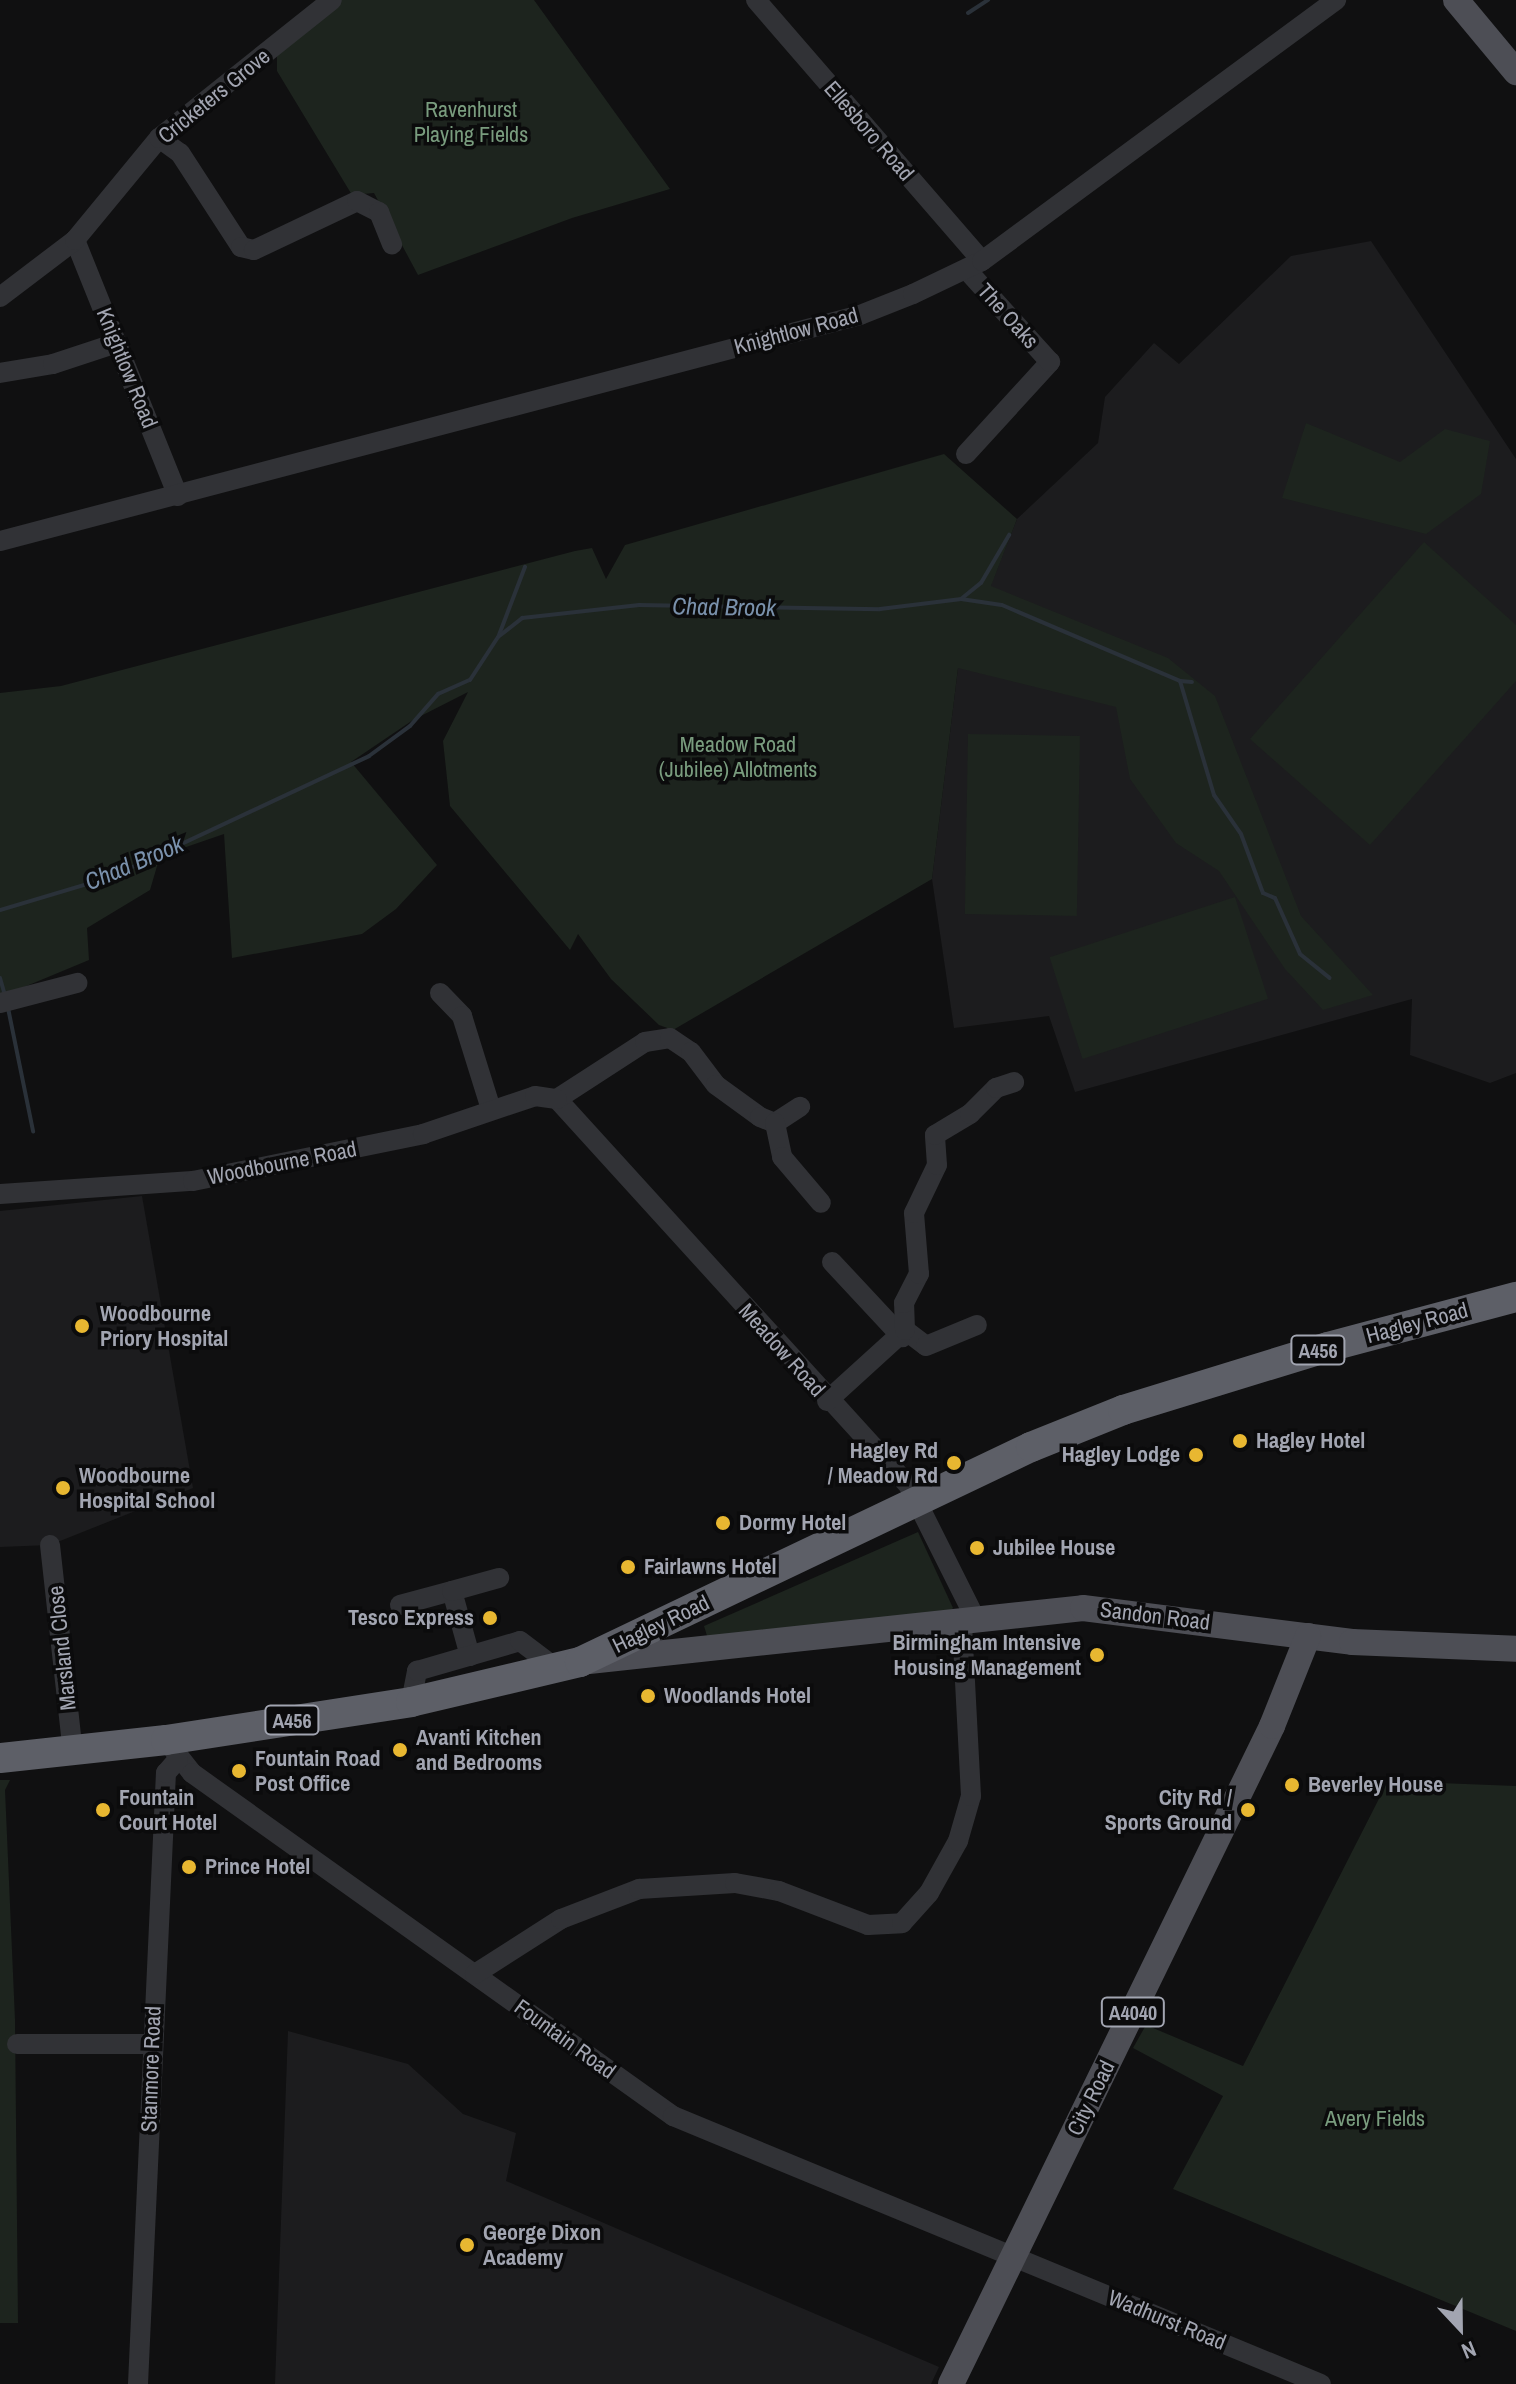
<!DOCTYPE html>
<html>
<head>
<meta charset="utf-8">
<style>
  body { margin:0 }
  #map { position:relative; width:1516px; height:2384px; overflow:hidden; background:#101011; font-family:"Archivo Narrow",sans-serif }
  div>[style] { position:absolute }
  .built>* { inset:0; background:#1c1c1e }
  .green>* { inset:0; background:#1d241e; transform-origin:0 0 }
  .stream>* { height:4px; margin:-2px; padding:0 2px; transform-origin:2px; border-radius:2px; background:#2a3139 }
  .minor>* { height:20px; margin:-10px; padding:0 10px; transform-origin:10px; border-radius:10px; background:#313236 }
  .major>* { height:26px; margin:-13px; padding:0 13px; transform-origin:13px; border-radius:13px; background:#4d4e55 }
  .highway>* { height:30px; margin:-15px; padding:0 15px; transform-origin:15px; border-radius:15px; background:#5d5f67 }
  .dots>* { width:22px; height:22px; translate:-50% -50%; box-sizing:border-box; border:4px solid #0b0b0c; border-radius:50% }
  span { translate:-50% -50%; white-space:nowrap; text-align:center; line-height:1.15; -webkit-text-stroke:7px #0b0b0c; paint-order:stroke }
  .shield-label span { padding:2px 6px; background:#0b0b0c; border:2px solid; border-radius:6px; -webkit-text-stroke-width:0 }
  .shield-label { font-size:20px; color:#a2a5b1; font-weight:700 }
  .street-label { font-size:22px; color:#a2a5b1 }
  .park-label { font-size:22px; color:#799c7e }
  .poi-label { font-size:22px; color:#a2a5b1; font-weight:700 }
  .left { translate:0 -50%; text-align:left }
  .right { translate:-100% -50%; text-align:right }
  .water-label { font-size:24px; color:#7a91ac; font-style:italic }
  .north { position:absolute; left:1420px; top:2288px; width:80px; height:80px; -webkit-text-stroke:6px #0b0b0c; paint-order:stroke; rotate:158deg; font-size:22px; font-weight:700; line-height:32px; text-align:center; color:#a2a5b1 }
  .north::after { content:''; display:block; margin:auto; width:28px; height:36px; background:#a2a5b1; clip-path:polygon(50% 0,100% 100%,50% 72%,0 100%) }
</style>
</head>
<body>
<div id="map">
  <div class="built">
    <div style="clip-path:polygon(1371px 241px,1516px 459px,1516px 1073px,1490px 1083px,1410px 1055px,1412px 999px,1075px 1092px,1049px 1016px,954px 1028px,932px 879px,958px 668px,1017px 519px,1098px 443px,1105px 397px,1154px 343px,1179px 364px,1291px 256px)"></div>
    <div style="clip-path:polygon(142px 1196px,193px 1488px,50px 1545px,0 1547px,0 1211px)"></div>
    <div style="clip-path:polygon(288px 2031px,408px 2064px,463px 2114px,516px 2133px,506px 2181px,939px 2367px,931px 2384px,275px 2384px)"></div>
  </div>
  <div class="green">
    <div style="clip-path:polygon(336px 0,534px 0,670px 189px,572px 218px,418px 275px,374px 193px,352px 195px,277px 71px,277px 53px)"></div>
    <div style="clip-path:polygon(1306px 423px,1400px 462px,1445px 429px,1490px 441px,1481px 494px,1426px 534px,1282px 498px)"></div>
    <div style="clip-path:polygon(944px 454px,1017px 519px,991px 586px,1168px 658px,1215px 696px,1301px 916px,1373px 995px,1323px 1010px,1285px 969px,1219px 871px,1176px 843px,1130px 779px,1116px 707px,958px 668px,932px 879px,673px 1030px,659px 1025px,611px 979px,578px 934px,570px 950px,450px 806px,443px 741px,468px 692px,413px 720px,351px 762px,437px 865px,396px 909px,362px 934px,232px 958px,224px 834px,160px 856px,150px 890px,87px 928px,89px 960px,0 997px,0 693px,61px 686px,575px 551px,592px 548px,606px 579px,625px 545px)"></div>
    <div style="clip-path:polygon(1424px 542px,1516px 625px,1516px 681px,1370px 845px,1250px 739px)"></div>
    <div style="left:968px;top:734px;width:112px;height:180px;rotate:1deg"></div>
    <div style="left:1235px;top:897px;width:107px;height:195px;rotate:72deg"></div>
    <div style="clip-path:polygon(918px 1532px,953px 1608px,948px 1613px,708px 1639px,704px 1626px)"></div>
    <div style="clip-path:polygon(0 1780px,10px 1780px,5px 1790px,15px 2020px,18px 2323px,0 2323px)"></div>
    <div style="clip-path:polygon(1388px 1781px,1516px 1786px,1516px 2331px,1173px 2189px,1223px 2096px,1133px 2048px,1146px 2025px,1243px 2066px)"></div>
  </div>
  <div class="stream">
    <div style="left:968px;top:13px;width:24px;rotate:-33deg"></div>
    <div style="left:961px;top:599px;width:26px;rotate:-39deg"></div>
    <div style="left:981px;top:583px;width:56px;rotate:-59.7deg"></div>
    <div style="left:499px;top:635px;width:73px;rotate:-69.1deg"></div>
    <div style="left:1180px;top:681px;width:12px;rotate:5deg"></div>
    <div style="left:0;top:910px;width:116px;rotate:-16.6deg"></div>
    <div style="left:111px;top:877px;width:285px;rotate:-25.1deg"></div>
    <div style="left:369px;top:756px;width:51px;rotate:-36.2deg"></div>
    <div style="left:410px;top:726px;width:43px;rotate:-48.8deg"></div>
    <div style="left:438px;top:694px;width:35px;rotate:-24deg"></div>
    <div style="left:470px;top:680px;width:51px;rotate:-56.9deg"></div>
    <div style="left:498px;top:637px;width:31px;rotate:-38deg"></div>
    <div style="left:522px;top:618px;width:118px;rotate:-6.3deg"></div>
    <div style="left:639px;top:605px;width:241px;rotate:1deg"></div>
    <div style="left:880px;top:609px;width:82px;rotate:-7deg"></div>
    <div style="left:961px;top:599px;width:41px;rotate:8.3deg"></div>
    <div style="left:1002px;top:605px;width:194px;rotate:23.1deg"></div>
    <div style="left:1180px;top:681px;width:119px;rotate:73.4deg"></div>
    <div style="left:1214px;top:795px;width:47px;rotate:55.3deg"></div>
    <div style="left:1241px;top:834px;width:63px;rotate:69.6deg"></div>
    <div style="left:1263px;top:893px;width:13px;rotate:23deg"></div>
    <div style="left:1275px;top:898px;width:61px;rotate:65.9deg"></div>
    <div style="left:1300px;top:954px;width:38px;rotate:39deg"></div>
    <div style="left:0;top:978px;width:19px;rotate:74deg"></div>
    <div style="left:8px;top:1008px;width:126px;rotate:78.5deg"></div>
  </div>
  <div class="minor">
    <div style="left:756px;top:0;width:345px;rotate:49.1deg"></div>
    <div style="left:159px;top:138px;width:26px;rotate:36deg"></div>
    <div style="left:180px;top:153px;width:112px;rotate:57deg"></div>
    <div style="left:241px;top:247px;width:13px;rotate:13deg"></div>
    <div style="left:254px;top:250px;width:114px;rotate:-25.4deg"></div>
    <div style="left:357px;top:201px;width:25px;rotate:27deg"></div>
    <div style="left:379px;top:212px;width:35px;rotate:68deg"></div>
    <div style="left:75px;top:240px;width:276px;rotate:68.1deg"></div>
    <div style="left:0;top:297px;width:94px;rotate:-37.2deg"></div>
    <div style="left:75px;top:240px;width:132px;rotate:-50.5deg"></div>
    <div style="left:159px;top:138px;width:221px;rotate:-38.6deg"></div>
    <div style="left:0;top:373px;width:54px;rotate:-9.6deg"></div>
    <div style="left:53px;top:364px;width:67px;rotate:-18.2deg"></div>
    <div style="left:966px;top:454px;width:125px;rotate:-47.6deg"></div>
    <div style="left:1050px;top:362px;width:125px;rotate:-132.1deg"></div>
    <div style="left:0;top:541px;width:889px;rotate:-14.72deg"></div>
    <div style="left:860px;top:315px;width:57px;rotate:-21.6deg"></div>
    <div style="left:913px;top:294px;width:76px;rotate:-25.6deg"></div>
    <div style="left:982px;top:261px;width:440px;rotate:-36.4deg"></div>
    <div style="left:440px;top:993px;width:32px;rotate:46deg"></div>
    <div style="left:462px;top:1016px;width:97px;rotate:72.7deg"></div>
    <div style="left:0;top:1003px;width:80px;rotate:-14.6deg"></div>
    <div style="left:557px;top:1099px;width:523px;rotate:47.71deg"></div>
    <div style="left:909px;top:1486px;width:150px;rotate:63.4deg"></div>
    <div style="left:557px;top:1099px;width:105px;rotate:-32.9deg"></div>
    <div style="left:645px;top:1042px;width:25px;rotate:-9deg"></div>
    <div style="left:670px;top:1038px;width:25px;rotate:34deg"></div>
    <div style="left:691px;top:1052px;width:41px;rotate:52.9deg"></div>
    <div style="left:716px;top:1085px;width:54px;rotate:36deg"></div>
    <div style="left:760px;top:1117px;width:16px;rotate:22deg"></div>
    <div style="left:775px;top:1123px;width:30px;rotate:-33deg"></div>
    <div style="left:775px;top:1123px;width:35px;rotate:78deg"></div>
    <div style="left:782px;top:1157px;width:60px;rotate:49.7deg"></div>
    <div style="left:0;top:1194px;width:193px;rotate:-3.9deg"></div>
    <div style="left:193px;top:1181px;width:235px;rotate:-11.5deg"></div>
    <div style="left:423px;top:1134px;width:118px;rotate:-18.7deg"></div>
    <div style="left:535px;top:1096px;width:22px;rotate:8deg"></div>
    <div style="left:832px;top:1262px;width:103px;rotate:47deg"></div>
    <div style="left:905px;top:1330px;width:26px;rotate:37deg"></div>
    <div style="left:926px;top:1346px;width:55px;rotate:-22.4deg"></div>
    <div style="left:827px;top:1401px;width:105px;rotate:-42.3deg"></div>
    <div style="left:905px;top:1330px;width:27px;rotate:-92deg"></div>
    <div style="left:904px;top:1303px;width:33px;rotate:-63deg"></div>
    <div style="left:919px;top:1274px;width:61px;rotate:-94.7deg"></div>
    <div style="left:914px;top:1213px;width:53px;rotate:-64.4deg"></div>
    <div style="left:937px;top:1165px;width:30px;rotate:-94deg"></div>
    <div style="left:935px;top:1135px;width:41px;rotate:-31deg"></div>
    <div style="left:970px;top:1114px;width:37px;rotate:-45deg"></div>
    <div style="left:996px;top:1088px;width:19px;rotate:-18deg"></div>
    <div style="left:50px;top:1545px;width:208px;rotate:83.7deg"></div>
    <div style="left:400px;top:1605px;width:54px;rotate:-15.1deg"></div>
    <div style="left:470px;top:1656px;width:67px;rotate:-105.5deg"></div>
    <div style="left:452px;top:1591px;width:49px;rotate:-15.5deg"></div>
    <div style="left:411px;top:1702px;width:32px;rotate:-79deg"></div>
    <div style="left:417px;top:1671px;width:107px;rotate:-16.2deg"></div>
    <div style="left:520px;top:1641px;width:46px;rotate:37.1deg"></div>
    <div style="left:166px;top:1740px;width:42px;rotate:51.8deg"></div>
    <div style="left:192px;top:1773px;width:591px;rotate:35.49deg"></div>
    <div style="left:673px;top:2116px;width:701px;rotate:22.47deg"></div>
    <div style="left:475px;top:1974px;width:102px;rotate:-32.6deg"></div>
    <div style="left:561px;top:1919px;width:84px;rotate:-21deg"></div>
    <div style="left:639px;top:1889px;width:96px;rotate:-3.6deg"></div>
    <div style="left:735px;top:1883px;width:45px;rotate:10.3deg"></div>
    <div style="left:779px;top:1891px;width:95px;rotate:20.9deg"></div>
    <div style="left:868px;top:1925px;width:34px;rotate:-3deg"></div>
    <div style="left:902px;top:1923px;width:40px;rotate:-48deg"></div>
    <div style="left:929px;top:1893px;width:60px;rotate:-60.9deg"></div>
    <div style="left:958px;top:1841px;width:47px;rotate:-73.9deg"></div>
    <div style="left:971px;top:1796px;width:174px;rotate:-93deg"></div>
    <div style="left:17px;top:2044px;width:134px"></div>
    <div style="left:138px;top:2384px;width:612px;rotate:-87.38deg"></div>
    <div style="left:166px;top:1773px;width:18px;rotate:-49deg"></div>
  </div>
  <div class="major">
    <div style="left:1456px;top:0;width:94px;rotate:50.2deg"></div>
    <div style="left:589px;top:1661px;width:497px;rotate:-6.1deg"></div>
    <div style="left:1083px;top:1608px;width:271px;rotate:7.2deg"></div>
    <div style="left:1352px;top:1642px;width:164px;rotate:2.4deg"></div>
    <div style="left:951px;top:2384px;width:732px;rotate:-63.99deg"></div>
    <div style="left:1272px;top:1726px;width:97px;rotate:-68.2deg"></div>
  </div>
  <div class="highway">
    <div style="left:0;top:1758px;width:167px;rotate:-6.2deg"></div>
    <div style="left:166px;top:1740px;width:248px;rotate:-8.8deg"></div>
    <div style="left:411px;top:1702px;width:174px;rotate:-13.3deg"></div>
    <div style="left:580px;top:1662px;width:500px;rotate:-25.5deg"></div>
    <div style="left:1031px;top:1447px;width:99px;rotate:-21.9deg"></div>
    <div style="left:1123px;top:1410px;width:214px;rotate:-17.1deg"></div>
    <div style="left:1328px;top:1347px;width:195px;rotate:-14.9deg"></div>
  </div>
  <div class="dots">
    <div style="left:82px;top:1326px;background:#e8b731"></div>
    <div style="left:1240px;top:1441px;background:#e8b731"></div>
    <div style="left:1196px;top:1455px;background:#e8b731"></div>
    <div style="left:954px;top:1463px;background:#e8b731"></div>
    <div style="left:63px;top:1488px;background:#e8b731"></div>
    <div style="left:723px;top:1523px;background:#e8b731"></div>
    <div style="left:977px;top:1548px;background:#e8b731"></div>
    <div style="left:628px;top:1567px;background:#e8b731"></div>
    <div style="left:490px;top:1618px;background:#e8b731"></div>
    <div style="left:1097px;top:1655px;background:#e8b731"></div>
    <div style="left:648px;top:1696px;background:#e8b731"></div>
    <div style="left:400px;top:1750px;background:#e8b731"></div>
    <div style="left:239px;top:1771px;background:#e8b731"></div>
    <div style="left:1292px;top:1785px;background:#e8b731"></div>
    <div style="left:103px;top:1810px;background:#e8b731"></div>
    <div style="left:1248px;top:1810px;background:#e8b731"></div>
    <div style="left:189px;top:1867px;background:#e8b731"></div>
    <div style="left:467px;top:2245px;background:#e8b731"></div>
  </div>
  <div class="shield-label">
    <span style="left:1318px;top:1350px">A456</span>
    <span style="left:292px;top:1720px">A456</span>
    <span style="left:1133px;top:2012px">A4040</span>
  </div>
  <div class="street-label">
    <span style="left:214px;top:96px;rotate:-39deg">Cricketers Grove</span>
    <span style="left:869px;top:131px;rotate:49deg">Ellesboro Road</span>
    <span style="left:1008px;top:316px;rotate:48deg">The Oaks</span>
    <span style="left:796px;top:331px;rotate:-15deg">Knightlow Road</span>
    <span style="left:127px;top:368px;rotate:68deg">Knightlow Road</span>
    <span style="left:282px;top:1163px;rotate:-11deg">Woodbourne Road</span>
    <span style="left:1417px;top:1323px;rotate:-15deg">Hagley Road</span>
    <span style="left:782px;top:1350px;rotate:48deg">Meadow Road</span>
    <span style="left:1155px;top:1616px;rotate:7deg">Sandon Road</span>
    <span style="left:661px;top:1624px;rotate:-26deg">Hagley Road</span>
    <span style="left:62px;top:1648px;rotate:-96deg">Marsland Close</span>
    <span style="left:565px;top:2039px;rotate:36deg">Fountain Road</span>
    <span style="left:151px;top:2069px;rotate:-88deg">Stanmore Road</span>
    <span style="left:1091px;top:2098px;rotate:-64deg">City Road</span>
    <span style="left:1167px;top:2320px;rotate:22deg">Wadhurst Road</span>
  </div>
  <div class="park-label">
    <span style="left:471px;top:122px">Ravenhurst<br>Playing Fields</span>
    <span style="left:738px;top:757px">Meadow Road<br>(Jubilee) Allotments</span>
    <span style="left:1375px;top:2119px">Avery Fields</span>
  </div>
  <div class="poi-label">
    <span class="left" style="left:100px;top:1326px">Woodbourne<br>Priory Hospital</span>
    <span class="left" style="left:1256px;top:1441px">Hagley Hotel</span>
    <span class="right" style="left:938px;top:1463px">Hagley Rd<br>/ Meadow Rd</span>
    <span class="right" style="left:1180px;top:1455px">Hagley Lodge</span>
    <span class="left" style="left:79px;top:1488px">Woodbourne<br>Hospital School</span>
    <span class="left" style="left:739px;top:1523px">Dormy Hotel</span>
    <span class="left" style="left:993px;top:1548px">Jubilee House</span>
    <span class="left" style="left:644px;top:1567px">Fairlawns Hotel</span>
    <span class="right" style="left:474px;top:1618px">Tesco Express</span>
    <span class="right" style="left:1081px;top:1655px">Birmingham Intensive<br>Housing Management</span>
    <span class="left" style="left:664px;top:1696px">Woodlands Hotel</span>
    <span class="left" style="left:416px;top:1750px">Avanti Kitchen<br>and Bedrooms</span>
    <span class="left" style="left:255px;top:1771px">Fountain Road<br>Post Office</span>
    <span class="left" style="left:1308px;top:1785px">Beverley House</span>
    <span class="left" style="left:119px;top:1810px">Fountain<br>Court Hotel</span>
    <span class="right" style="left:1232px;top:1810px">City Rd /<br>Sports Ground</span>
    <span class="left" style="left:205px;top:1867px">Prince Hotel</span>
    <span class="left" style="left:483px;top:2245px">George Dixon<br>Academy</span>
  </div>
  <div class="water-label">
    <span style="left:724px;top:607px;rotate:1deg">Chad Brook</span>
    <span style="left:134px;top:863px;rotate:-23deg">Chad Brook</span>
  </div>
  <div class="north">N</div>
</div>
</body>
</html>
